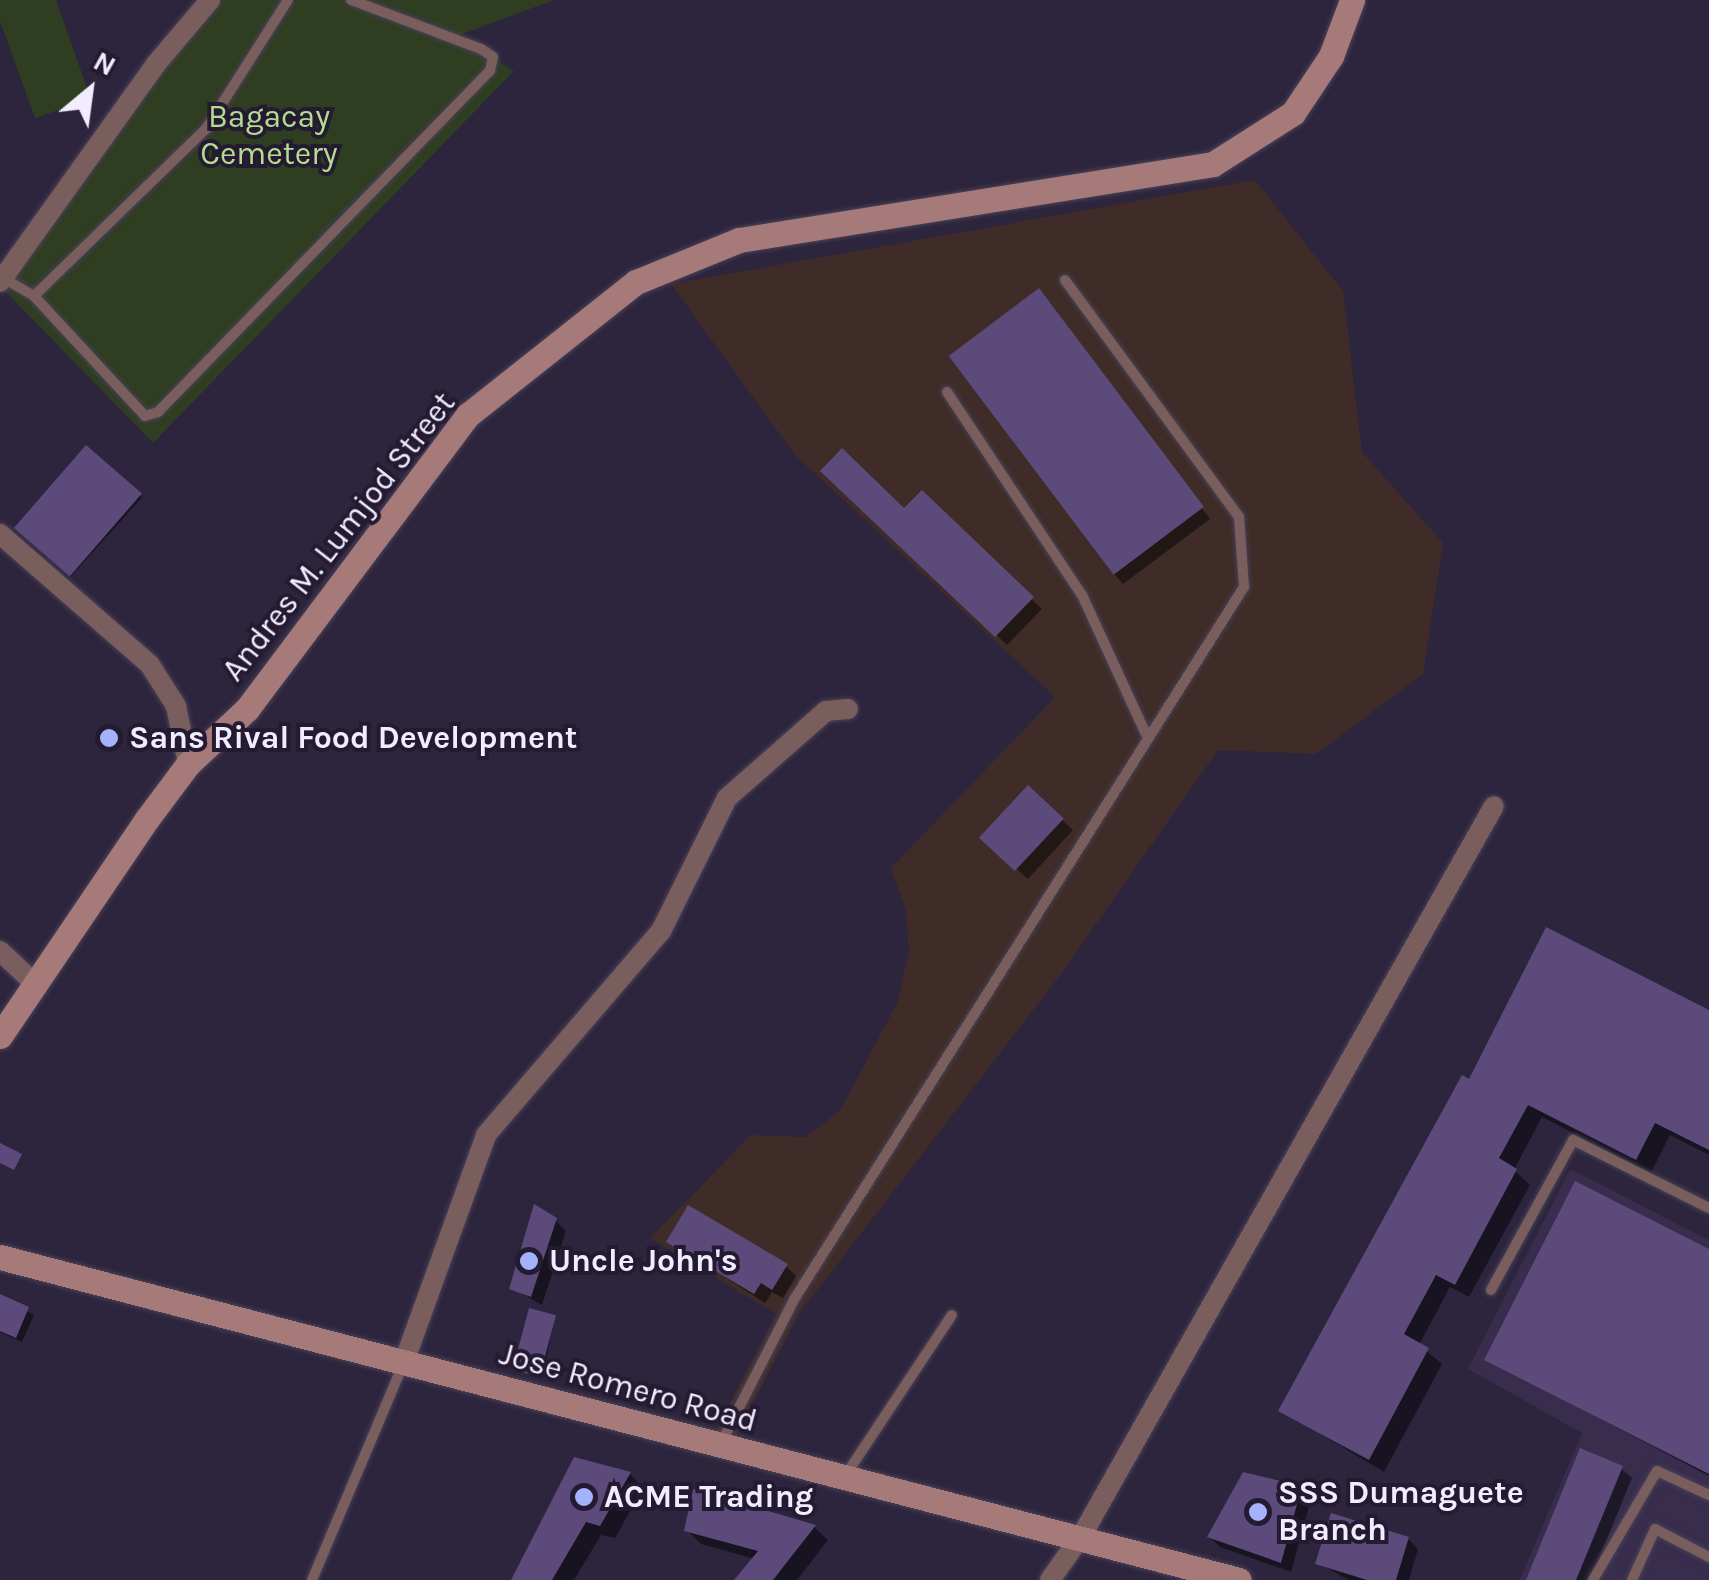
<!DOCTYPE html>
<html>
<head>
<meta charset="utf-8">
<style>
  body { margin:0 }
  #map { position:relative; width:1709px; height:1580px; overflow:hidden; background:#2d253d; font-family:Karla,sans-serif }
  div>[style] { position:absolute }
  .built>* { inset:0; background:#382d4c }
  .industrial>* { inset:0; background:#3f2c28 }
  .green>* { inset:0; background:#2f3d21 }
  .shadow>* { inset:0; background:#0007; transform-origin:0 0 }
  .building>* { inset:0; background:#5c4b7a; transform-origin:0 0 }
  .roads { filter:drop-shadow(0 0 2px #494158) drop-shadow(0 0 2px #494158) }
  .service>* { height:10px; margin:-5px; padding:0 5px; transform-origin:5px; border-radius:5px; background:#795e5d }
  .minor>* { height:20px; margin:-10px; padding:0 10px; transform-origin:10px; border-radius:10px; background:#795e5d }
  .secondary>* { height:25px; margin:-12.5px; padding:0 12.5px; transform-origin:12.5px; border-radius:12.5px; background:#a57a79 }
  .dots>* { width:28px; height:28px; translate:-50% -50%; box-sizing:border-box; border:5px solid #241b32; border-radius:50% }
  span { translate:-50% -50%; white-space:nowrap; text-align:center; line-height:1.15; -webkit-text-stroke:8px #241b32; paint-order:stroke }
  .park-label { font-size:32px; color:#b5db8f }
  .street-label { font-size:32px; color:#f2edfe }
  .poi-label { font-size:32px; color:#f2edfe; font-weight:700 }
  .left { translate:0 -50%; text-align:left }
  .north { position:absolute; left:40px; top:40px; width:100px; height:100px; -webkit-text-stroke:8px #241b32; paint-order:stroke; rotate:29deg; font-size:28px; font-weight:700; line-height:40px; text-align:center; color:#f2edfe }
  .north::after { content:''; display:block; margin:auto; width:35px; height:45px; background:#f2edfe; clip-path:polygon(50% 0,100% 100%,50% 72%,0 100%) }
</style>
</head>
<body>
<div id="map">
  <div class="built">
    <div style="clip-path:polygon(1570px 1169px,1709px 1240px,1709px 1580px,1520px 1580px,1582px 1433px,1468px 1369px)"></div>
  </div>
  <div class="industrial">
    <div style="clip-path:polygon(1255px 180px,1343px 291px,1362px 452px,1443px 543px,1423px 674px,1316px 754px,1218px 750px,1061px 974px,799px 1314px,736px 1437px,713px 1436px,776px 1314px,650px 1238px,751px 1135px,806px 1137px,840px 1111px,897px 1003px,909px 952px,906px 911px,891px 868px,1055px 697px,795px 455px,671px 284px)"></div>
  </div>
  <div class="green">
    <div style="clip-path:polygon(0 0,56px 0,91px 99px,35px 118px,0 21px)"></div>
    <div style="clip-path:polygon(205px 0,554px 0,457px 36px,514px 71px,153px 443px,5px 291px)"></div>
  </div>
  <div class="shadow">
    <div style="clip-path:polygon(1049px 301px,1210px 519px,1123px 584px,1113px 573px)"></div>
    <div style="left:87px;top:448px;width:74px;height:106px;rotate:42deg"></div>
    <div style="clip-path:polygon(824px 471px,904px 512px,922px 494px,1042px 609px,1007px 645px)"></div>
    <div style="clip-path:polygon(1029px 789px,1073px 830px,1028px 879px,993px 848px)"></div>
    <div style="clip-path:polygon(1709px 1013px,1709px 1155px,1670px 1135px,1651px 1173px,1542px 1117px,1514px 1170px,1530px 1185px,1469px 1297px,1450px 1287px,1419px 1345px,1442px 1364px,1384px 1472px,1281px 1410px,1470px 1082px)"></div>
    <div style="clip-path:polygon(555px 1220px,566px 1231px,542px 1305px,512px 1288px)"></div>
    <div style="clip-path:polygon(669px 1241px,786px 1266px,796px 1276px,783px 1298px,772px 1292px,765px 1303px)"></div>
    <div style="clip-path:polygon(1709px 1252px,1709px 1476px,1488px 1360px)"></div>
    <div style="clip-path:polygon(0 1297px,34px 1315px,22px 1342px,0 1332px)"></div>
    <div style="clip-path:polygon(555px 1317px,542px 1378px,518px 1371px)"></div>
    <div style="clip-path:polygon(576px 1460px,630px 1474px,643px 1488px,615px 1538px,601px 1535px,574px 1580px,514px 1580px)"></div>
    <div style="clip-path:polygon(1621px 1468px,1632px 1478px,1590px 1580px,1529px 1580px)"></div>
    <div style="clip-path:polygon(1300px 1489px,1311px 1499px,1291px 1572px,1220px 1547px,1210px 1537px)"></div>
    <div style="clip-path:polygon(814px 1527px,828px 1540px,797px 1580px,737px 1580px,755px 1559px,701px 1544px,687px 1530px)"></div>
    <div style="clip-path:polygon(1408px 1539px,1418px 1549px,1409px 1580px,1349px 1580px,1318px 1563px)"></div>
  </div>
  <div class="building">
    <div style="left:1039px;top:288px;width:274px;height:113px;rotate:53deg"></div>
    <div style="left:86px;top:445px;width:74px;height:110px;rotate:41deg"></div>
    <div style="clip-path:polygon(842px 448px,904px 508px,922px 490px,1034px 597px,995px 637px,820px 471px)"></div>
    <div style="left:1028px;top:785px;width:49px;height:72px;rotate:43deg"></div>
    <div style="clip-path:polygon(1546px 927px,1709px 1010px,1709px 1150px,1655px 1123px,1636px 1160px,1528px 1105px,1499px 1158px,1517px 1169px,1455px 1285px,1436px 1275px,1404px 1334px,1429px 1348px,1369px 1460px,1278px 1411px,1462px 1075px,1469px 1079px)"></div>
    <div style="clip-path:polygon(0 1143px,22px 1154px,14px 1170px,0 1163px)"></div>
    <div style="clip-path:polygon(1575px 1181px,1709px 1249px,1709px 1474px,1484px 1360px)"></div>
    <div style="clip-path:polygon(534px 1204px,557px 1218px,531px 1297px,509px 1289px)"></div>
    <div style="clip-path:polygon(688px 1205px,788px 1264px,772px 1290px,761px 1283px,754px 1294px,666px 1242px)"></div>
    <div style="clip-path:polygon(0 1294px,29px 1307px,16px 1338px,0 1331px)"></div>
    <div style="left:529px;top:1308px;width:28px;height:64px;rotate:15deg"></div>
    <div style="clip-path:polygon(1580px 1448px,1623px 1466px,1576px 1580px,1526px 1580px)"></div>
    <div style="clip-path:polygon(574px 1457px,631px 1472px,600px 1526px,586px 1522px,552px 1580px,511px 1580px)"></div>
    <div style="clip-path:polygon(1243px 1472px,1302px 1486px,1281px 1563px,1207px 1537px)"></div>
    <div style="clip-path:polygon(693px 1489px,816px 1525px,773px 1580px,734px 1580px,758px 1551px,684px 1531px)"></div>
    <div style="clip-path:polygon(1331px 1513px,1409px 1537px,1396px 1580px,1367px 1580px,1315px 1564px)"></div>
  </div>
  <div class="roads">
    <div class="service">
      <div style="left:3px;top:278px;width:36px;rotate:30deg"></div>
      <div style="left:34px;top:296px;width:163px;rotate:47.2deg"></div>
      <div style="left:145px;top:416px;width:14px;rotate:-17deg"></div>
      <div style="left:158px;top:412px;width:476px;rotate:-45.8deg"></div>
      <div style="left:490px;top:71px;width:14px;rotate:-78deg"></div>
      <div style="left:493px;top:57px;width:14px;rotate:-146deg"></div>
      <div style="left:481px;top:49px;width:139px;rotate:-159.3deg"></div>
      <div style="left:34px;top:296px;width:240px;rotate:-44.2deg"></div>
      <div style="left:206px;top:129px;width:153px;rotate:-57.6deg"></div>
      <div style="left:947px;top:392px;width:244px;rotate:56.4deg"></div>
      <div style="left:1082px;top:595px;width:153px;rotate:65.3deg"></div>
      <div style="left:1491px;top:1290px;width:171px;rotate:-61.3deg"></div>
      <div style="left:1573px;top:1140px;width:152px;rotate:26.6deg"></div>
      <div style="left:720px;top:1445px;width:165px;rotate:-63deg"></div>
      <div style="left:795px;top:1298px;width:841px;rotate:-57.73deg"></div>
      <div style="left:1244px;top:587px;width:70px;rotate:-94.1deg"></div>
      <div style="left:1239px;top:517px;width:294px;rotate:-126.3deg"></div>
      <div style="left:845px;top:1476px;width:193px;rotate:-56.4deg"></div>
      <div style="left:312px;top:1580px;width:233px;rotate:-67.1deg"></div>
      <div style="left:1593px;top:1580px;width:126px;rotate:-59.6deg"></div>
      <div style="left:1657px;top:1471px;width:57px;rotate:24.8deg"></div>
      <div style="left:1632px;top:1580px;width:56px;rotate:-65.7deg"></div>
      <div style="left:1655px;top:1529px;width:61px;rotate:27.4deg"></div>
    </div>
    <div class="minor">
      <div style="left:0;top:282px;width:268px;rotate:-54.4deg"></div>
      <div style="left:156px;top:64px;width:84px;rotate:-49.8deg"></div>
      <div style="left:0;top:534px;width:199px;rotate:41.1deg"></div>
      <div style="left:150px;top:665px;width:49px;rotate:57.6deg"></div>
      <div style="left:176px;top:706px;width:59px;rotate:78.3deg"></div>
      <div style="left:0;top:951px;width:45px;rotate:43.2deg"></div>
      <div style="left:404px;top:1362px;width:241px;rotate:-70.1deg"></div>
      <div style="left:486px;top:1135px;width:269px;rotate:-49.4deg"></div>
      <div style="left:661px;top:931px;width:148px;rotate:-63.6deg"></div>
      <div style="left:727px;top:798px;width:132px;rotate:-41.3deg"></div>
      <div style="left:826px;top:711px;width:22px;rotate:-5deg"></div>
      <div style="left:1050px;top:1580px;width:55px;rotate:-54.6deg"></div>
      <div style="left:1082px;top:1535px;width:837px;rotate:-60.53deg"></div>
    </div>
    <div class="secondary">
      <div style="left:0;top:1036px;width:262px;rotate:-55.9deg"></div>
      <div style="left:147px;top:819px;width:69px;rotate:-53.3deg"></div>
      <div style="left:188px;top:764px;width:81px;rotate:-43deg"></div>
      <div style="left:247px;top:709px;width:368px;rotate:-53.1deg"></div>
      <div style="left:468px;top:415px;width:214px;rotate:-38.4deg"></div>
      <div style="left:636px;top:282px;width:111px;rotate:-22.2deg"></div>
      <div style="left:739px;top:240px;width:480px;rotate:-9.1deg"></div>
      <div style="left:1213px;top:164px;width:95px;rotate:-32.5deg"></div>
      <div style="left:1293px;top:113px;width:69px;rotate:-56.3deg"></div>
      <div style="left:1331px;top:56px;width:60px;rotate:-69.4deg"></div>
      <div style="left:0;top:1257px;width:1280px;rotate:14.61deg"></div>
    </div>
  </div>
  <div class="dots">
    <div style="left:109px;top:738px;background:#a4b2fc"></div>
    <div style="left:529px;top:1261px;background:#a4b2fc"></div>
    <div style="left:584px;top:1497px;background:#a4b2fc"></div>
    <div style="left:1258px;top:1512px;background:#a4b2fc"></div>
  </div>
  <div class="park-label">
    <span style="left:269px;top:136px">Bagacay<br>Cemetery</span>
  </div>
  <div class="street-label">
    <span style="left:339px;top:537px;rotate:-52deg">Andres M. Lumjod Street</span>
    <span style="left:628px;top:1388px;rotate:15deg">Jose Romero Road</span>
  </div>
  <div class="poi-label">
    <span class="left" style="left:129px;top:738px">Sans Rival Food Development</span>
    <span class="left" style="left:549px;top:1261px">Uncle John's</span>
    <span class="left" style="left:1278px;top:1512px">SSS Dumaguete<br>Branch</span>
    <span class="left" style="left:604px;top:1497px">ACME Trading</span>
  </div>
  <div class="north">N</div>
</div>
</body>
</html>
